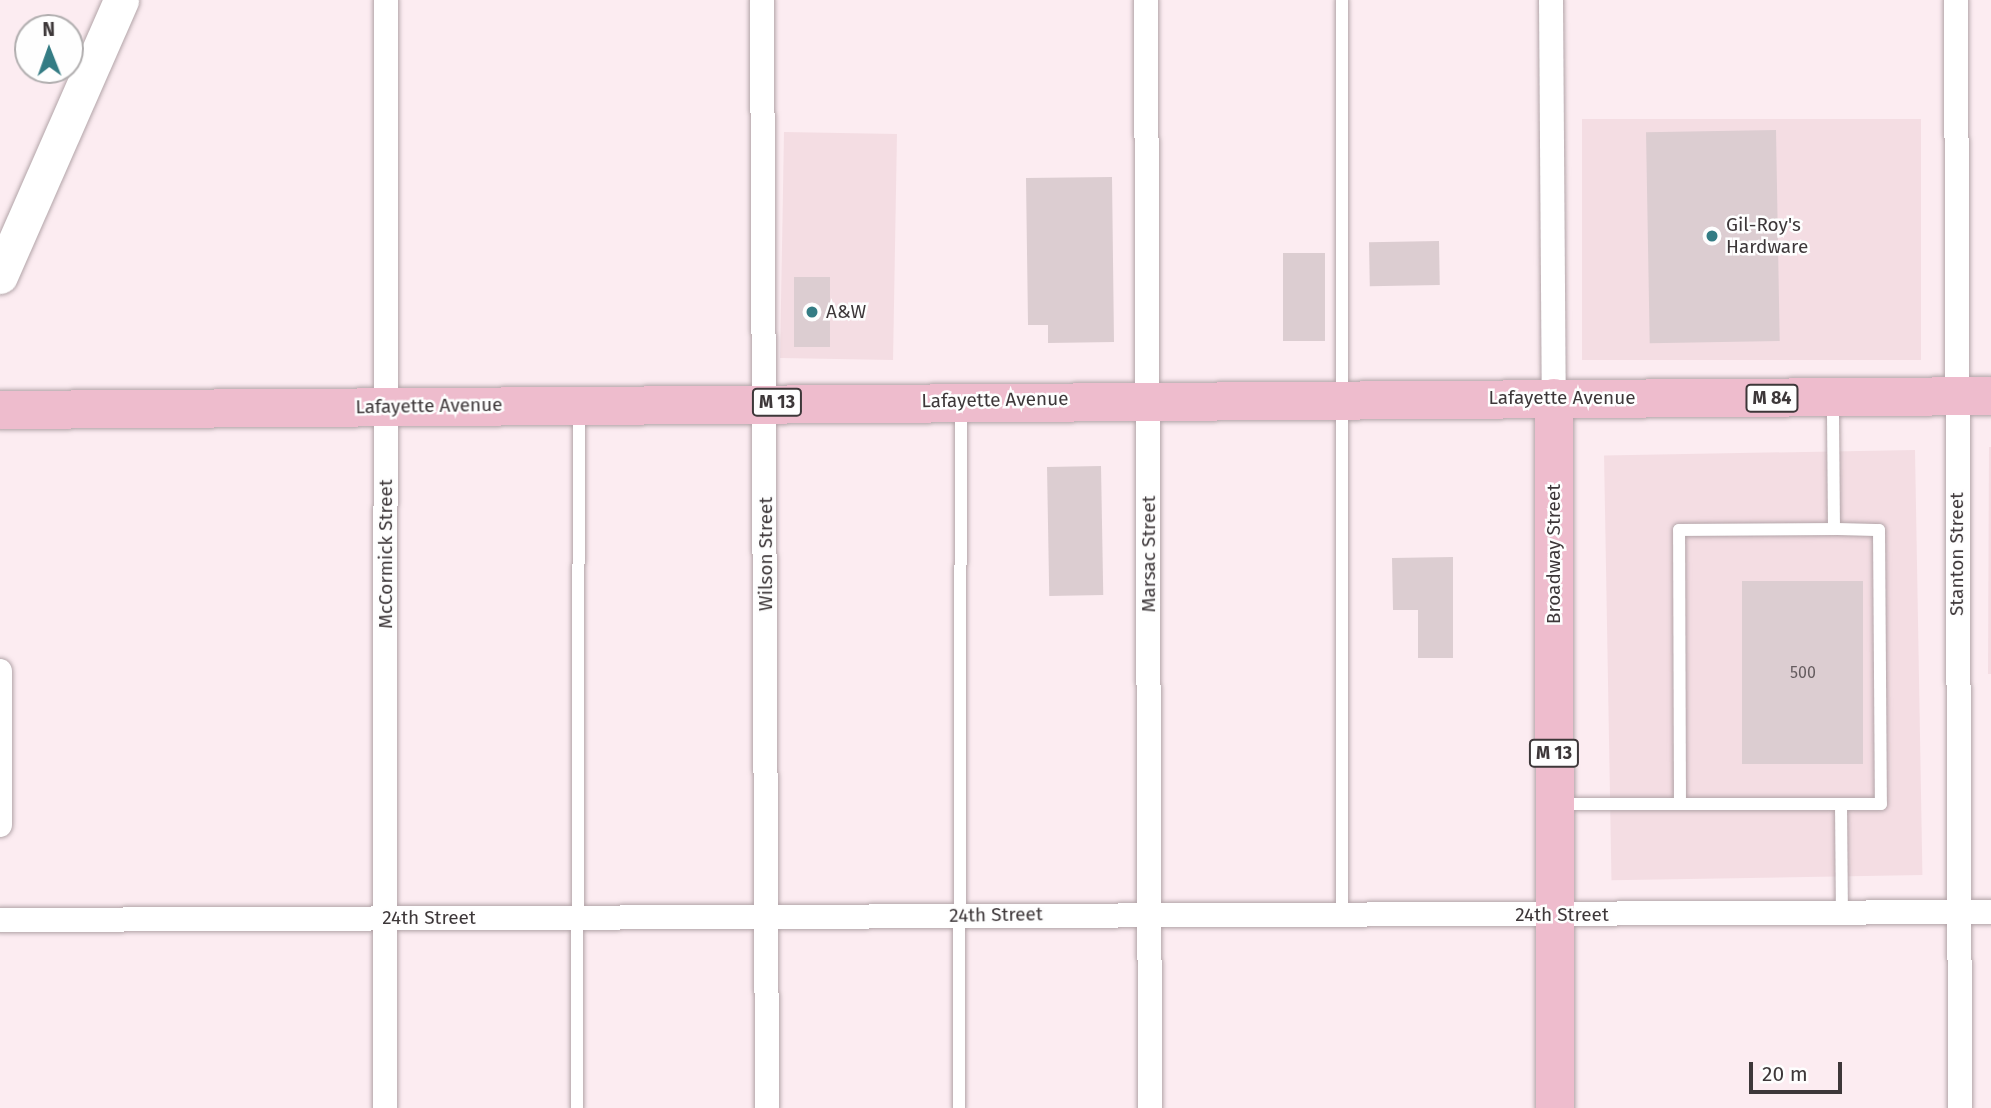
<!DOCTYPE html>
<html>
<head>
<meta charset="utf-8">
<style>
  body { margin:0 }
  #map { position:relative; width:1991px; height:1108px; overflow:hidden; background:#fcecf1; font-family:"Fira Sans",sans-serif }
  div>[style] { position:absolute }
  .built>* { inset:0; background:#f4dde3; transform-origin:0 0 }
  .building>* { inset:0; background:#dccdd1; transform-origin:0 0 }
  .roads { filter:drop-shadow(0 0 2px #b2a4a8) drop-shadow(0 0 2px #b2a4a8) }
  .lane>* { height:12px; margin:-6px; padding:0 6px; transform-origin:6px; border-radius:6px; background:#fff }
  .street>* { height:24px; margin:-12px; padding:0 12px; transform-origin:12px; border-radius:12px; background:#fff }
  .secondary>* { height:35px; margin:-17.5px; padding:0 17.5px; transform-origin:17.5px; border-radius:17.5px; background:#fff }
  .primary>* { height:38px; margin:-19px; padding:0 19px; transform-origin:19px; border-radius:19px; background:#eebccd }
  .dots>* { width:19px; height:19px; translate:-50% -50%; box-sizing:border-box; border:4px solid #fefefe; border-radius:50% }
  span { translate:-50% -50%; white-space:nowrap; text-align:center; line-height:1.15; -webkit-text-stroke:5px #fefefe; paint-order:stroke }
  .number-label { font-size:16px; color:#655c5f }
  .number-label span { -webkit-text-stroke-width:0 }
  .shield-label span { padding:2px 5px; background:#fefefe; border:2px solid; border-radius:5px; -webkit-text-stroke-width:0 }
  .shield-label { font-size:18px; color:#3d3739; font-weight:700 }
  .poi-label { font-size:19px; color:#3d3739 }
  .left { translate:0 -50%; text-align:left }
  .street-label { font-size:19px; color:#3d3739 }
  .north { position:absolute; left:14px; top:14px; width:70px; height:70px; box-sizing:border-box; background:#fefefe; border:2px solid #b1aeaf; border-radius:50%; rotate:359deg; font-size:19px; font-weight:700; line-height:28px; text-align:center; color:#3d3739 }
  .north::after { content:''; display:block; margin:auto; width:24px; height:32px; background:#347c84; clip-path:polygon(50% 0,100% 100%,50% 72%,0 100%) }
  .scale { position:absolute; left:1749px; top:1062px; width:93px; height:32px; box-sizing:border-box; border:4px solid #3d3739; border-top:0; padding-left:9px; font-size:21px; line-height:24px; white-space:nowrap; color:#3d3739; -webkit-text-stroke:5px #fefefe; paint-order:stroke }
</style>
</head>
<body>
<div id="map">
  <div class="built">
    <div style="left:1921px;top:119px;width:241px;height:339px;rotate:90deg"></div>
    <div style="left:784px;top:132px;width:113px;height:226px;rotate:1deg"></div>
    <div style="clip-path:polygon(1989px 447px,1991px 447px,1991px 674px,1988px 674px)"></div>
    <div style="left:1915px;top:450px;width:425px;height:311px;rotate:89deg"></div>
  </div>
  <div class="building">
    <div style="left:1776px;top:130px;width:211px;height:130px;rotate:89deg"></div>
    <div style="clip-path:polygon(1112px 177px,1114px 342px,1048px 343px,1048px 325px,1028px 325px,1026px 178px)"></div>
    <div style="left:1439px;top:241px;width:44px;height:70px;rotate:89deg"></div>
    <div style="left:1283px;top:253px;width:42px;height:88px"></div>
    <div style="left:794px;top:277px;width:36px;height:70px"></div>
    <div style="left:1101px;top:466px;width:129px;height:54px;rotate:89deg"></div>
    <div style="clip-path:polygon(1453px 557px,1453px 658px,1418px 658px,1418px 610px,1393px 610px,1392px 558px)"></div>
    <div style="left:1863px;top:581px;width:183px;height:121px;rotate:90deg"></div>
  </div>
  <div class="roads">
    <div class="lane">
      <div style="left:1342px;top:0;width:916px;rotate:90deg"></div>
      <div style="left:1834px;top:529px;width:45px;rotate:1.3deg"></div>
      <div style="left:1879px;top:530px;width:274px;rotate:89.6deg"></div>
      <div style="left:1881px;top:804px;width:40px;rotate:180deg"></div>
      <div style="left:1680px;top:803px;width:273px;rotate:-90.2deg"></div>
      <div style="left:1679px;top:530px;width:155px;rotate:-0.4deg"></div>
      <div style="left:1834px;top:529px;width:127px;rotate:-90.5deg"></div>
      <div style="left:1558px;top:804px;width:283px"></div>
      <div style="left:1841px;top:804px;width:107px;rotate:89.5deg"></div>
      <div style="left:577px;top:1108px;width:697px;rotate:-89.84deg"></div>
      <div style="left:959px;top:1108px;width:700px;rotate:-89.84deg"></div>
    </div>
    <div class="street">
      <div style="left:762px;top:0;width:1108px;rotate:89.74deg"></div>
      <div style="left:1146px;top:0;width:1108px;rotate:89.79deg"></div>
      <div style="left:1551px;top:0;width:398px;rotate:89.6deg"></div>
      <div style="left:1956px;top:0;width:1108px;rotate:89.79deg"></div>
      <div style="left:0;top:671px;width:154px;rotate:90deg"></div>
      <div style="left:0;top:920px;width:1991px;rotate:-0.23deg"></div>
      <div style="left:385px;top:1108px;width:1108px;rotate:-89.95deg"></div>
    </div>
    <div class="secondary">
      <div style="left:0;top:276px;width:301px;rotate:-66.3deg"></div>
    </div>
    <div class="primary">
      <div style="left:1554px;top:398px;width:710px;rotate:89.92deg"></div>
      <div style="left:0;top:410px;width:1991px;rotate:-0.4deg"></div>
    </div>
  </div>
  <div class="dots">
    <div style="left:1712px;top:236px;background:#347c84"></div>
    <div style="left:812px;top:312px;background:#347c84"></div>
  </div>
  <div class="number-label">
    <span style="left:1803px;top:673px">500</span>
  </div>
  <div class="shield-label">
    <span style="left:1772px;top:398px">M 84</span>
    <span style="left:777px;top:402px">M 13</span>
    <span style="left:1554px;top:753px">M 13</span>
  </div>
  <div class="poi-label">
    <span class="left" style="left:1726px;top:236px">Gil-Roy's<br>Hardware</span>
    <span class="left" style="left:826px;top:312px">A&amp;W</span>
  </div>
  <div class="street-label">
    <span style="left:1562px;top:398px">Lafayette Avenue</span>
    <span style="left:995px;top:400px;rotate:-1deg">Lafayette Avenue</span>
    <span style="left:429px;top:406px;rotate:-1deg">Lafayette Avenue</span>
    <span style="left:386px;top:554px;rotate:-90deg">McCormick Street</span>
    <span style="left:766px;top:554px;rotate:-90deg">Wilson Street</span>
    <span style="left:1149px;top:554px;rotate:-90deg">Marsac Street</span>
    <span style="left:1554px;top:554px;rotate:-90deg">Broadway Street</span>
    <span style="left:1957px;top:554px;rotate:-90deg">Stanton Street</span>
    <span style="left:996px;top:915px;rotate:-1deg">24th Street</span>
    <span style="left:1562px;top:915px">24th Street</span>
    <span style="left:429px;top:918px">24th Street</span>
  </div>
  <div class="north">N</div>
  <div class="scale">20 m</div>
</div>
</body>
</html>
